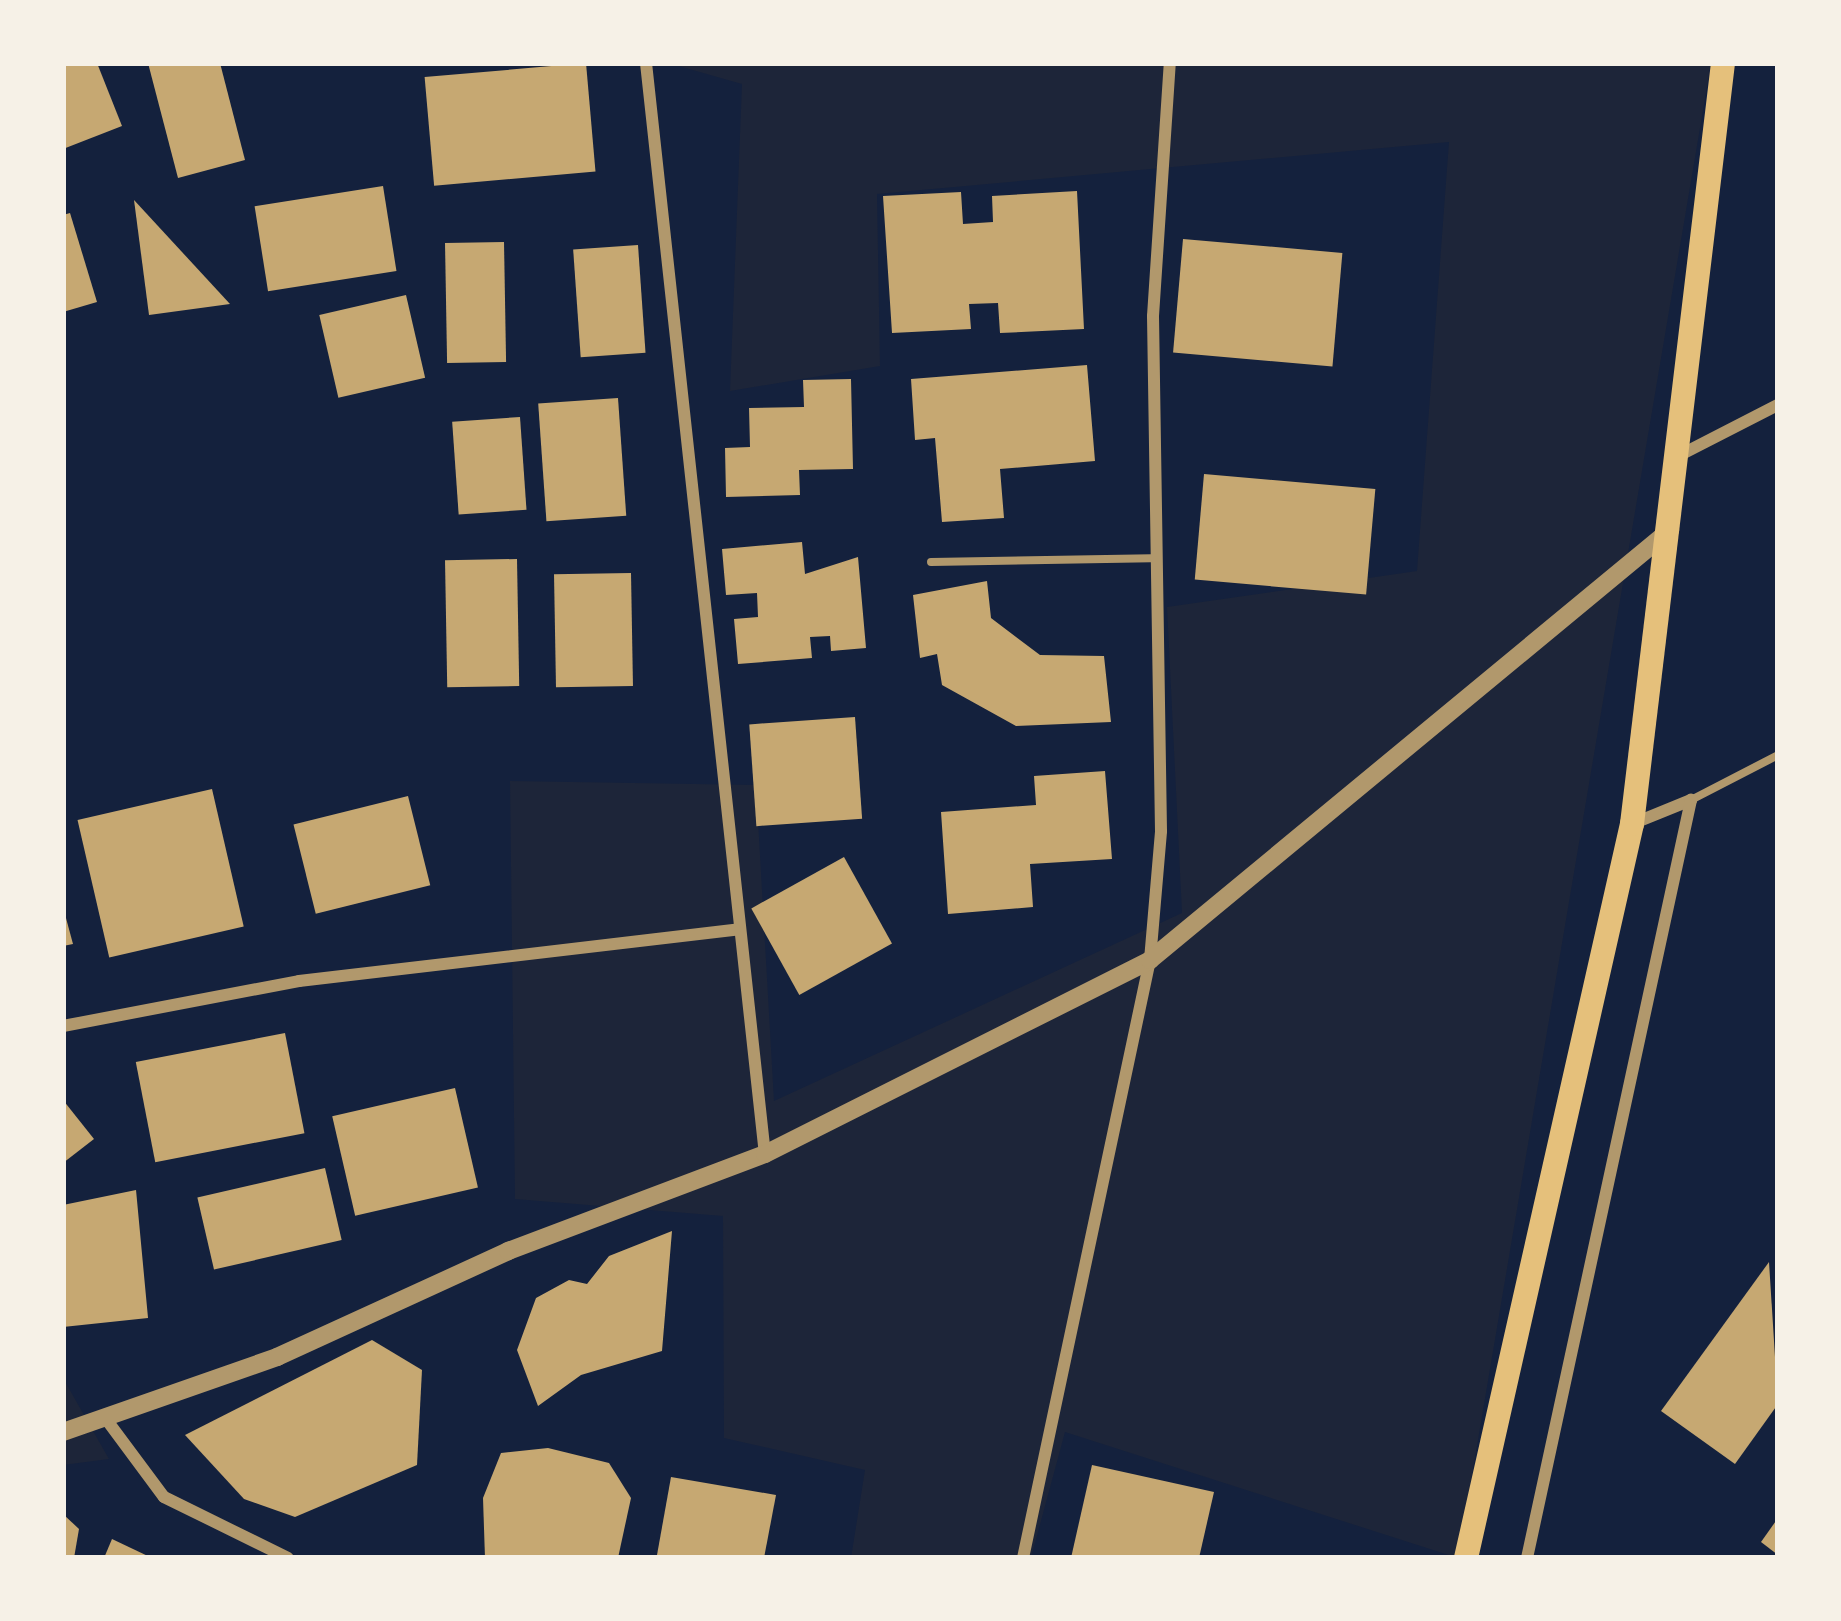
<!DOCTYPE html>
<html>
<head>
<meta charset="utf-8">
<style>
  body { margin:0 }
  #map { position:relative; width:1841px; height:1621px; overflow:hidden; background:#14213d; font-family:"Asap Condensed",sans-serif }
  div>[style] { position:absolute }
  .green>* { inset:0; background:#1d2539 }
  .building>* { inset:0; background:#c6a872; transform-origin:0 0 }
  .service>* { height:8px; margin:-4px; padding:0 4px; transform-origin:4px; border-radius:4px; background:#b1986c }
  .minor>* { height:12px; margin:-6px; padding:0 6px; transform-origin:6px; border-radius:6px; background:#b1986c }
  .tertiary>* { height:18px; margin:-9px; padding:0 9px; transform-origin:9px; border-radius:9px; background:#b1986c }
  .primary>* { height:24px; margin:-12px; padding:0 12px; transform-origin:12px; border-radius:12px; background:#e5c07b }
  span { translate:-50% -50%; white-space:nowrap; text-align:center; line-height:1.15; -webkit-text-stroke:10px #f6f1e7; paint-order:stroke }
  .frame { position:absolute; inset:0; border:66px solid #f6f1e7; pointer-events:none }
</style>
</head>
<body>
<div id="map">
  <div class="green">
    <div style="clip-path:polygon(668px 63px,1711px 63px,1458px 1558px,1065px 1432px,1031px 1558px,851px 1558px,865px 1470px,724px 1438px,723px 1216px,515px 1199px,510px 781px,756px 785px,774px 1101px,1182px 913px,1167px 607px,1417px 571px,1449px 142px,877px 194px,880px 366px,730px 391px,742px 84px)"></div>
    <div style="clip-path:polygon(63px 1378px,109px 1459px,63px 1465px)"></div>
  </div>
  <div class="building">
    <div style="clip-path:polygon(63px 63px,97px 63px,122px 126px,63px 149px)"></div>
    <div style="clip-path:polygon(148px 63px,220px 63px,245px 160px,178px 178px)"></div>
    <div style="left:586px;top:63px;width:109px;height:162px;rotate:85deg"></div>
    <div style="left:383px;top:186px;width:86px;height:130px;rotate:81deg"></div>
    <div style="clip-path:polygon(1077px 191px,1084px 329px,1000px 333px,998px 303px,969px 304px,971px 329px,892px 333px,883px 196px,961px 192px,963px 224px,993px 222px,992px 196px)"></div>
    <div style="clip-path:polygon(134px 200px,230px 304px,149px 315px)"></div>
    <div style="clip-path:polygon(70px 213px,97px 302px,63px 312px,63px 215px)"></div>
    <div style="left:1183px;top:239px;width:160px;height:114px;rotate:5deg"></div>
    <div style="left:504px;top:242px;width:120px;height:59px;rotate:89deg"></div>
    <div style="left:638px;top:245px;width:108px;height:65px;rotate:86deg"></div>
    <div style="left:406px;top:295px;width:85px;height:89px;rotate:77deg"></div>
    <div style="clip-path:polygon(1087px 365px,1095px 461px,1000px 469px,1004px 518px,942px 522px,935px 438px,915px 440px,911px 379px)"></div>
    <div style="clip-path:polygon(851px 379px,853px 469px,799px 470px,800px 495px,726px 497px,725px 448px,750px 447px,749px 408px,804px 407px,803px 380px)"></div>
    <div style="left:618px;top:398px;width:118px;height:80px;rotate:86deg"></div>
    <div style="left:520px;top:417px;width:93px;height:68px;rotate:86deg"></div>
    <div style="left:1204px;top:474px;width:172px;height:106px;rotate:5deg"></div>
    <div style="clip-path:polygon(802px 542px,805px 574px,858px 557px,866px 648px,831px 651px,830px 636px,810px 637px,812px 658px,738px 664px,734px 619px,758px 617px,757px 593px,726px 595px,722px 549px)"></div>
    <div style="left:517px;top:559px;width:127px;height:72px;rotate:89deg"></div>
    <div style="left:631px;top:573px;width:113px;height:77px;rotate:89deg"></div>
    <div style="clip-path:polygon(987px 581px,991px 618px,1040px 655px,1104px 656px,1111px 722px,1016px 726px,942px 685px,937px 654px,920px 658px,913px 595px)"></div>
    <div style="left:855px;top:717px;width:102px;height:106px;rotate:86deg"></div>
    <div style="clip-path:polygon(1105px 771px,1112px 859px,1030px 864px,1033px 907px,948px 914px,941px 812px,1036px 805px,1034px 776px)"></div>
    <div style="left:212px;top:789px;width:141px;height:138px;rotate:77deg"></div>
    <div style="left:408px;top:796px;width:92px;height:118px;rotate:76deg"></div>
    <div style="left:844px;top:857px;width:99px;height:106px;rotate:61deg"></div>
    <div style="clip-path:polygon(63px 907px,73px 944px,63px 946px)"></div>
    <div style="left:285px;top:1033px;width:102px;height:152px;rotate:79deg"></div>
    <div style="left:455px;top:1088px;width:102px;height:126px;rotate:77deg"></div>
    <div style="clip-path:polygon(63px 1100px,94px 1139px,63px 1163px)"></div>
    <div style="left:325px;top:1168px;width:74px;height:131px;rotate:77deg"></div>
    <div style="clip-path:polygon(136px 1190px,148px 1318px,63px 1327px,63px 1205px)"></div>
    <div style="clip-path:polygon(672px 1231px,662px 1351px,581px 1375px,538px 1406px,517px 1350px,536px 1298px,569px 1280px,587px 1284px,609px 1256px)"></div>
    <div style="clip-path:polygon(1769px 1262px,1778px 1404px,1735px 1464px,1661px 1411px)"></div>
    <div style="clip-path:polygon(372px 1340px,422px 1370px,417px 1465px,295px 1517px,244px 1499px,185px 1435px)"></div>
    <div style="clip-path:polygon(548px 1448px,609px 1463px,631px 1498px,618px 1558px,485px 1558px,483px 1498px,501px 1453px)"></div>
    <div style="clip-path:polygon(1092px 1465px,1214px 1492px,1199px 1558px,1071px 1558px)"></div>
    <div style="clip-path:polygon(671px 1477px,776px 1495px,764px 1558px,657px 1555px)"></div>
    <div style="clip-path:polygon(63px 1514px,79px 1529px,74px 1558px,63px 1558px)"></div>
    <div style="clip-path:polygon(1778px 1518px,1778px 1555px,1761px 1542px)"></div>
    <div style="clip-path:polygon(112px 1539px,152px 1558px,104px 1558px)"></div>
  </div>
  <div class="service">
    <div style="left:931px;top:562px;width:220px;rotate:-1deg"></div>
    <div style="left:1691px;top:800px;width:98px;rotate:-27.3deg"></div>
  </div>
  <div class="minor">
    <div style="left:646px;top:63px;width:1097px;rotate:83.78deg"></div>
    <div style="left:1684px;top:453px;width:106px;rotate:-27.1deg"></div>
    <div style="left:1632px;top:824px;width:64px;rotate:-22.1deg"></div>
    <div style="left:63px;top:1026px;width:240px;rotate:-10.8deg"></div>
    <div style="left:299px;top:981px;width:439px;rotate:-6.7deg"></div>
    <div style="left:106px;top:1419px;width:97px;rotate:53.4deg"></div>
    <div style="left:164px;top:1497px;width:138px;rotate:26.2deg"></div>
    <div style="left:1023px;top:1558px;width:611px;rotate:-78.01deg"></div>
    <div style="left:1150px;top:960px;width:129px;rotate:-85.1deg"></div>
    <div style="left:1161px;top:831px;width:515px;rotate:-90.89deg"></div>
    <div style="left:1153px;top:316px;width:254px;rotate:-86.2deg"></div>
    <div style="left:1527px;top:1558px;width:776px;rotate:-77.79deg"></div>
  </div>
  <div class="tertiary">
    <div style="left:63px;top:1432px;width:227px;rotate:-19.3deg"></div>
    <div style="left:277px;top:1357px;width:254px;rotate:-24.6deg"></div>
    <div style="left:508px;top:1251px;width:275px;rotate:-20.7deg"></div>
    <div style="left:765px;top:1154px;width:431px;rotate:-26.7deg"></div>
    <div style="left:1150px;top:960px;width:675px;rotate:-39.59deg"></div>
  </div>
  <div class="primary">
    <div style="left:1466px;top:1558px;width:753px;rotate:-77.26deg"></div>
    <div style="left:1632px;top:824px;width:766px;rotate:-83.18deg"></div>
  </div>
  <div class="frame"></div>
</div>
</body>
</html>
